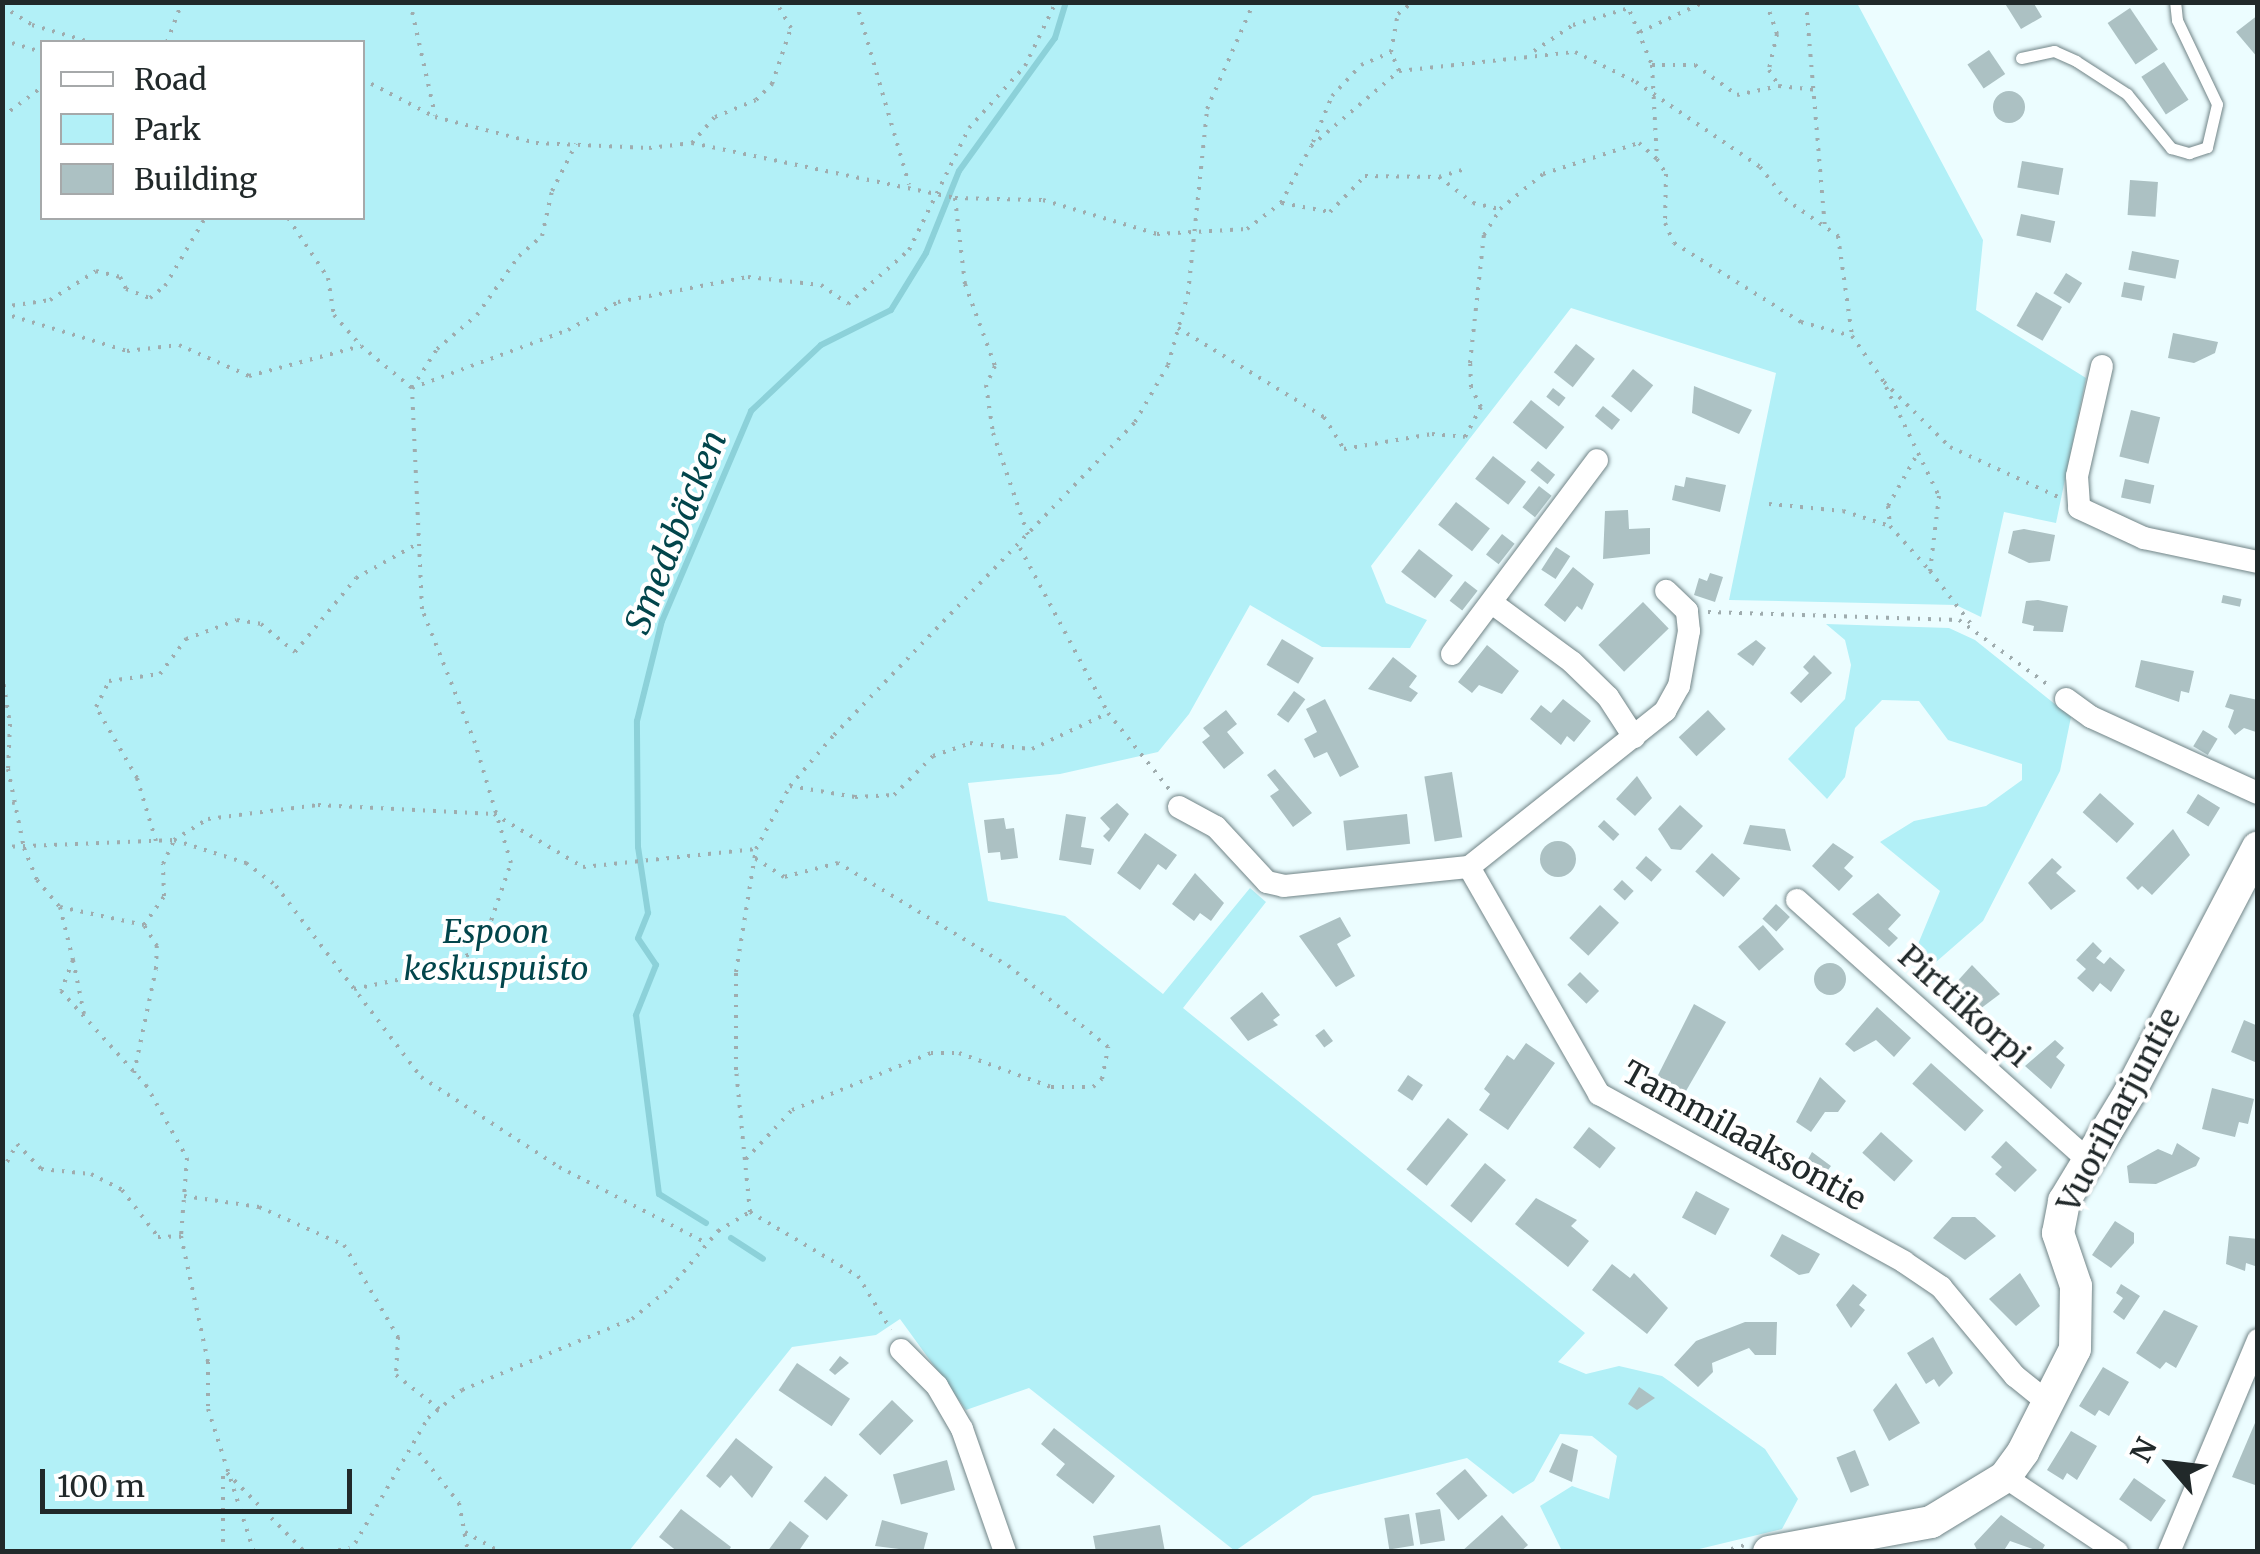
<!DOCTYPE html>
<html>
<head>
<meta charset="utf-8">
<style>
  body { margin:0 }
  #map { position:relative; width:2260px; height:1554px; overflow:hidden; background:#ecfdff; font-family:Merriweather,serif }
  div>[style] { position:absolute }
  .green>* { inset:0; background:#b2f0f7 }
  .stream>* { height:6px; margin:-3px; padding:0 3px; transform-origin:3px; border-radius:3px; background:#8cd1d9 }
  .building>* { inset:0; background:#acc1c3; transform-origin:0 0 }
  .round { border-radius:50% }
  .path>* { height:4px; margin-top:-2px; transform-origin:0; background:repeating-linear-gradient(90deg,#9facae 0 2.5px,transparent 0 10.5px) }
  .roads { filter:drop-shadow(0 0 2px #718487) drop-shadow(0 0 2px #718487) }
  .lane>* { height:11px; margin:-5.5px; padding:0 5.5px; transform-origin:5.5px; border-radius:5.5px; background:#fff }
  .street>* { height:22px; margin:-11px; padding:0 11px; transform-origin:11px; border-radius:11px; background:#fff }
  .secondary>* { height:32px; margin:-16px; padding:0 16px; transform-origin:16px; border-radius:16px; background:#fff }
  span { translate:-50% -50%; white-space:nowrap; text-align:center; line-height:1.15; -webkit-text-stroke:8px #fff; paint-order:stroke }
  .park-label { font-size:32px; color:#02454b; font-style:italic }
  .street-label { font-size:32px; color:#21292a }
  .water-label { font-size:35px; color:#02454b; font-style:italic }
  .frame { position:absolute; inset:0; border:5px solid #21292a; pointer-events:none }
  .legend { position:absolute; left:40px; top:40px; width:325px; height:180px; box-sizing:border-box; background:#fff; border:2px solid #a6a9aa; margin:0; padding:12px 18px; list-style:none; font-size:30px; color:#21292a }
  .legend li { display:flex; align-items:center; gap:20px; height:50px }
  .legend b { width:50px; border:2px solid #a6a9aa }
  .north { position:absolute; left:2120px; top:1414px; width:100px; height:100px; -webkit-text-stroke:8px #fff; paint-order:stroke; rotate:298deg; font-size:28px; font-weight:700; line-height:40px; text-align:center; color:#21292a }
  .north::after { content:''; display:block; margin:auto; width:35px; height:45px; background:#21292a; clip-path:polygon(50% 0,100% 100%,50% 72%,0 100%) }
  .scale { position:absolute; left:40px; top:1469px; width:312px; height:45px; box-sizing:border-box; border:5px solid #21292a; border-top:0; padding-left:12px; font-size:30px; line-height:35px; white-space:nowrap; color:#21292a; -webkit-text-stroke:8px #fff; paint-order:stroke }
</style>
</head>
<body>
<div id="map">
  <div class="green">
    <div style="clip-path:polygon(evenodd,2px 3px,1857px 3px,1983px 240px,1976px 310px,2086px 378px,2056px 523px,2004px 512px,1981px 617px,1956px 605px,1729px 600px,1776px 373px,1571px 308px,1371px 566px,1386px 603px,1427px 620px,1410px 648px,1322px 647px,1250px 605px,1189px 714px,1158px 752px,1060px 774px,968px 783px,988px 901px,1065px 916px,1163px 994px,1250px 888px,1266px 902px,1183px 1008px,1585px 1333px,1558px 1362px,1586px 1374px,1619px 1366px,1662px 1376px,1765px 1449px,1798px 1499px,1782px 1529px,1691px 1551px,1562px 1551px,1540px 1506px,1572px 1486px,1609px 1499px,1617px 1456px,1592px 1436px,1560px 1434px,1534px 1481px,1513px 1494px,1467px 1458px,1313px 1496px,1235px 1551px,1029px 1388px,966px 1410px,900px 1319px,876px 1335px,792px 1347px,629px 1551px,3px 1551px,2px 3px,42px 42px,362px 42px,362px 218px,42px 218px,42px 42px)"></div>
    <div style="clip-path:polygon(1826px 624px,1949px 628px,1975px 640px,2071px 717px,2060px 771px,1983px 921px,1936px 962px,1916px 949px,1940px 891px,1880px 842px,1914px 821px,1986px 806px,2022px 780px,2022px 764px,1948px 740px,1919px 701px,1882px 700px,1855px 728px,1845px 777px,1827px 799px,1788px 759px,1845px 699px,1851px 665px,1845px 640px)"></div>
  </div>
  <div class="stream">
    <div style="left:706px;top:1223px;width:55px;rotate:-148.3deg"></div>
    <div style="left:659px;top:1194px;width:180px;rotate:-97.3deg"></div>
    <div style="left:636px;top:1015px;width:54px;rotate:-68.2deg"></div>
    <div style="left:656px;top:965px;width:32px;rotate:-124deg"></div>
    <div style="left:638px;top:938px;width:27px;rotate:-68deg"></div>
    <div style="left:648px;top:913px;width:67px;rotate:-98.6deg"></div>
    <div style="left:638px;top:847px;width:126px;rotate:-90.5deg"></div>
    <div style="left:637px;top:721px;width:103px;rotate:-76deg"></div>
    <div style="left:662px;top:621px;width:228px;rotate:-67deg"></div>
    <div style="left:751px;top:411px;width:96px;rotate:-43.3deg"></div>
    <div style="left:821px;top:345px;width:78px;rotate:-26.6deg"></div>
    <div style="left:891px;top:310px;width:67px;rotate:-58.4deg"></div>
    <div style="left:926px;top:253px;width:88px;rotate:-68.1deg"></div>
    <div style="left:959px;top:171px;width:164px;rotate:-54.2deg"></div>
    <div style="left:1055px;top:38px;width:38px;rotate:-73deg"></div>
    <div style="left:731px;top:1238px;width:38px;rotate:33deg"></div>
  </div>
  <div class="building">
    <div style="clip-path:polygon(2004px 2px,2033px 2px,2042px 17px,2021px 29px)"></div>
    <div style="left:2130px;top:8px;width:50px;height:27px;rotate:56deg"></div>
    <div style="clip-path:polygon(2258px 15px,2258px 58px,2236px 32px)"></div>
    <div style="left:1989px;top:50px;width:29px;height:26px;rotate:56deg"></div>
    <div style="left:2164px;top:62px;width:45px;height:27px;rotate:57deg"></div>
    <div class="round" style="left:1993px;top:91px;width:32px;height:32px"></div>
    <div style="left:2022px;top:161px;width:42px;height:27px;rotate:10deg"></div>
    <div style="left:2130px;top:180px;width:28px;height:35px;rotate:4deg"></div>
    <div style="left:2021px;top:214px;width:35px;height:22px;rotate:12deg"></div>
    <div style="left:2132px;top:251px;width:48px;height:19px;rotate:11deg"></div>
    <div style="left:2066px;top:273px;width:19px;height:24px;rotate:32deg"></div>
    <div style="left:2124px;top:282px;width:21px;height:15px;rotate:11deg"></div>
    <div style="left:2036px;top:292px;width:30px;height:39px;rotate:30deg"></div>
    <div style="clip-path:polygon(2173px 333px,2218px 342px,2215px 353px,2194px 363px,2168px 358px)"></div>
    <div style="left:1576px;top:344px;width:24px;height:36px;rotate:38deg"></div>
    <div style="left:1633px;top:369px;width:26px;height:35px;rotate:39deg"></div>
    <div style="clip-path:polygon(1694px 386px,1752px 410px,1739px 434px,1692px 413px)"></div>
    <div style="left:1553px;top:388px;width:16px;height:11px;rotate:38deg"></div>
    <div style="left:1531px;top:400px;width:43px;height:29px;rotate:39deg"></div>
    <div style="left:1603px;top:406px;width:22px;height:13px;rotate:39deg"></div>
    <div style="left:2131px;top:410px;width:30px;height:48px;rotate:14deg"></div>
    <div style="left:1493px;top:456px;width:42px;height:29px;rotate:38deg"></div>
    <div style="left:1538px;top:461px;width:22px;height:12px;rotate:39deg"></div>
    <div style="clip-path:polygon(1686px 477px,1726px 485px,1720px 512px,1672px 500px,1675px 485px,1684px 487px)"></div>
    <div style="left:2125px;top:479px;width:30px;height:19px;rotate:12deg"></div>
    <div style="left:1539px;top:486px;width:16px;height:27px;rotate:38deg"></div>
    <div style="left:1456px;top:502px;width:43px;height:29px;rotate:38deg"></div>
    <div style="clip-path:polygon(1628px 510px,1629px 529px,1650px 528px,1650px 554px,1603px 559px,1605px 511px)"></div>
    <div style="clip-path:polygon(2024px 529px,2055px 535px,2050px 561px,2029px 563px,2008px 553px,2013px 531px)"></div>
    <div style="left:1502px;top:534px;width:16px;height:26px;rotate:38deg"></div>
    <div style="left:1556px;top:547px;width:17px;height:27px;rotate:33deg"></div>
    <div style="left:1419px;top:549px;width:43px;height:29px;rotate:38deg"></div>
    <div style="clip-path:polygon(1573px 567px,1594px 584px,1582px 610px,1577px 606px,1565px 622px,1544px 605px)"></div>
    <div style="clip-path:polygon(1710px 573px,1723px 577px,1715px 602px,1694px 595px,1699px 578px,1707px 581px)"></div>
    <div style="left:1465px;top:581px;width:16px;height:25px;rotate:38deg"></div>
    <div style="left:2223px;top:595px;width:19px;height:8px;rotate:12deg"></div>
    <div style="clip-path:polygon(2038px 600px,2068px 606px,2063px 632px,2033px 631px,2034px 626px,2022px 623px,2026px 601px)"></div>
    <div style="left:1643px;top:602px;width:37px;height:62px;rotate:46deg"></div>
    <div style="left:1282px;top:639px;width:37px;height:30px;rotate:31deg"></div>
    <div style="clip-path:polygon(1756px 640px,1766px 648px,1753px 666px,1737px 654px)"></div>
    <div style="clip-path:polygon(1487px 645px,1519px 671px,1502px 694px,1479px 685px,1472px 693px,1458px 682px)"></div>
    <div style="clip-path:polygon(1814px 655px,1832px 673px,1801px 703px,1790px 693px,1809px 673px,1803px 667px)"></div>
    <div style="clip-path:polygon(1393px 657px,1417px 676px,1409px 687px,1418px 693px,1411px 702px,1368px 689px)"></div>
    <div style="clip-path:polygon(2141px 660px,2194px 671px,2189px 693px,2181px 691px,2179px 702px,2135px 687px)"></div>
    <div style="left:1294px;top:691px;width:14px;height:29px;rotate:36deg"></div>
    <div style="clip-path:polygon(2230px 694px,2258px 700px,2256px 732px,2244px 728px,2235px 735px,2228px 727px,2234px 710px,2225px 707px)"></div>
    <div style="clip-path:polygon(1325px 699px,1359px 767px,1340px 777px,1327px 752px,1314px 758px,1304px 739px,1317px 732px,1306px 709px)"></div>
    <div style="clip-path:polygon(1563px 699px,1591px 721px,1574px 742px,1567px 736px,1561px 745px,1530px 719px,1541px 705px,1551px 713px)"></div>
    <div style="clip-path:polygon(1226px 710px,1237px 724px,1227px 732px,1244px 753px,1224px 769px,1202px 742px,1210px 736px,1203px 728px)"></div>
    <div style="left:1708px;top:710px;width:26px;height:40px;rotate:47deg"></div>
    <div style="left:2203px;top:730px;width:17px;height:19px;rotate:31deg"></div>
    <div style="clip-path:polygon(1275px 769px,1312px 813px,1293px 827px,1270px 796px,1279px 790px,1267px 775px)"></div>
    <div style="left:1452px;top:772px;width:66px;height:28px;rotate:81deg"></div>
    <div style="clip-path:polygon(1637px 776px,1652px 798px,1635px 816px,1616px 799px)"></div>
    <div style="left:2100px;top:793px;width:46px;height:26px;rotate:42deg"></div>
    <div style="left:2198px;top:794px;width:26px;height:22px;rotate:32deg"></div>
    <div style="clip-path:polygon(1117px 803px,1129px 814px,1109px 842px,1103px 836px,1110px 829px,1100px 818px)"></div>
    <div style="clip-path:polygon(1680px 805px,1703px 826px,1681px 850px,1671px 849px,1658px 829px)"></div>
    <div style="clip-path:polygon(1066px 814px,1086px 817px,1081px 847px,1094px 849px,1091px 865px,1059px 860px)"></div>
    <div style="left:1407px;top:814px;width:30px;height:64px;rotate:84deg"></div>
    <div style="clip-path:polygon(1004px 818px,1006px 829px,1014px 828px,1018px 858px,1001px 860px,1000px 852px,988px 853px,984px 820px)"></div>
    <div style="left:1604px;top:820px;width:21px;height:9px;rotate:43deg"></div>
    <div style="clip-path:polygon(1750px 825px,1785px 829px,1791px 851px,1743px 844px)"></div>
    <div style="clip-path:polygon(2173px 829px,2190px 855px,2152px 895px,2142px 886px,2138px 890px,2126px 878px)"></div>
    <div style="clip-path:polygon(1145px 833px,1177px 855px,1166px 870px,1158px 864px,1140px 890px,1117px 873px)"></div>
    <div class="round" style="left:1540px;top:841px;width:36px;height:36px"></div>
    <div style="clip-path:polygon(1833px 843px,1854px 857px,1844px 868px,1853px 876px,1839px 891px,1812px 866px)"></div>
    <div style="left:1712px;top:853px;width:38px;height:25px;rotate:42deg"></div>
    <div style="left:1646px;top:856px;width:21px;height:16px;rotate:41deg"></div>
    <div style="clip-path:polygon(2052px 858px,2062px 867px,2056px 873px,2076px 891px,2051px 910px,2028px 883px)"></div>
    <div style="clip-path:polygon(1195px 873px,1224px 903px,1211px 921px,1200px 913px,1194px 921px,1172px 904px)"></div>
    <div style="left:1622px;top:880px;width:16px;height:13px;rotate:43deg"></div>
    <div style="clip-path:polygon(1878px 893px,1901px 915px,1888px 929px,1898px 938px,1889px 947px,1852px 914px)"></div>
    <div style="left:1776px;top:904px;width:19px;height:20px;rotate:43deg"></div>
    <div style="left:1600px;top:905px;width:26px;height:45px;rotate:43deg"></div>
    <div style="clip-path:polygon(1340px 917px,1351px 936px,1337px 944px,1355px 976px,1336px 987px,1299px 936px)"></div>
    <div style="left:1763px;top:925px;width:32px;height:33px;rotate:49deg"></div>
    <div style="clip-path:polygon(2093px 942px,2102px 951px,2096px 958px,2104px 964px,2110px 957px,2125px 970px,2111px 992px,2100px 983px,2093px 992px,2077px 978px,2086px 969px,2076px 960px)"></div>
    <div class="round" style="left:1814px;top:963px;width:32px;height:32px"></div>
    <div style="clip-path:polygon(1972px 965px,2000px 994px,1980px 1009px,1954px 985px)"></div>
    <div style="left:1580px;top:972px;width:27px;height:18px;rotate:45deg"></div>
    <div style="clip-path:polygon(1262px 992px,1280px 1015px,1273px 1020px,1278px 1025px,1248px 1041px,1230px 1018px)"></div>
    <div style="clip-path:polygon(1694px 1004px,1726px 1022px,1679px 1103px,1652px 1087px)"></div>
    <div style="clip-path:polygon(1877px 1007px,1911px 1038px,1894px 1057px,1876px 1040px,1854px 1052px,1845px 1044px)"></div>
    <div style="clip-path:polygon(2244px 1020px,2258px 1026px,2255px 1062px,2231px 1052px)"></div>
    <div style="left:1324px;top:1029px;width:15px;height:11px;rotate:53deg"></div>
    <div style="clip-path:polygon(2055px 1040px,2064px 1048px,2056px 1057px,2065px 1065px,2051px 1089px,2025px 1066px)"></div>
    <div style="clip-path:polygon(1526px 1043px,1555px 1063px,1508px 1130px,1479px 1110px,1490px 1094px,1484px 1089px,1507px 1055px,1514px 1060px)"></div>
    <div style="left:1931px;top:1063px;width:71px;height:28px;rotate:42deg"></div>
    <div style="left:1408px;top:1075px;width:18px;height:19px;rotate:34deg"></div>
    <div style="clip-path:polygon(1820px 1077px,1846px 1101px,1838px 1112px,1825px 1112px,1811px 1132px,1796px 1122px)"></div>
    <div style="clip-path:polygon(2212px 1088px,2254px 1099px,2248px 1124px,2239px 1122px,2235px 1137px,2202px 1129px)"></div>
    <div style="left:1448px;top:1118px;width:26px;height:66px;rotate:39deg"></div>
    <div style="left:1589px;top:1127px;width:34px;height:26px;rotate:38deg"></div>
    <div style="left:1881px;top:1132px;width:43px;height:28px;rotate:42deg"></div>
    <div style="clip-path:polygon(2006px 1141px,2037px 1170px,2015px 1192px,1995px 1174px,2002px 1167px,1991px 1157px)"></div>
    <div style="clip-path:polygon(2177px 1143px,2200px 1158px,2196px 1166px,2156px 1184px,2129px 1183px,2127px 1166px,2158px 1149px,2172px 1155px)"></div>
    <div style="clip-path:polygon(1812px 1152px,1831px 1166px,1817px 1185px,1806px 1177px,1815px 1164px,1808px 1159px)"></div>
    <div style="left:1485px;top:1163px;width:27px;height:55px;rotate:39deg"></div>
    <div style="left:1696px;top:1191px;width:38px;height:30px;rotate:28deg"></div>
    <div style="clip-path:polygon(1536px 1198px,1577px 1220px,1571px 1226px,1589px 1241px,1568px 1267px,1515px 1224px)"></div>
    <div style="clip-path:polygon(1952px 1217px,1975px 1217px,1996px 1236px,1965px 1260px,1933px 1238px)"></div>
    <div style="clip-path:polygon(2115px 1221px,2134px 1233px,2134px 1243px,2111px 1268px,2092px 1255px)"></div>
    <div style="clip-path:polygon(1782px 1234px,1820px 1254px,1809px 1273px,1799px 1275px,1770px 1256px)"></div>
    <div style="clip-path:polygon(2229px 1236px,2258px 1239px,2258px 1267px,2246px 1263px,2245px 1271px,2226px 1264px)"></div>
    <div style="clip-path:polygon(1612px 1264px,1630px 1278px,1634px 1273px,1668px 1308px,1647px 1334px,1592px 1290px)"></div>
    <div style="clip-path:polygon(2020px 1273px,2040px 1306px,2016px 1326px,1989px 1299px)"></div>
    <div style="clip-path:polygon(1853px 1284px,1867px 1295px,1859px 1305px,1865px 1310px,1851px 1328px,1836px 1305px)"></div>
    <div style="clip-path:polygon(2121px 1284px,2140px 1296px,2124px 1320px,2113px 1312px,2123px 1298px,2116px 1293px)"></div>
    <div style="clip-path:polygon(2164px 1310px,2198px 1326px,2176px 1368px,2166px 1362px,2160px 1369px,2136px 1353px)"></div>
    <div style="clip-path:polygon(1745px 1322px,1777px 1322px,1776px 1355px,1755px 1355px,1749px 1348px,1712px 1363px,1713px 1372px,1698px 1387px,1674px 1365px,1696px 1341px)"></div>
    <div style="clip-path:polygon(1933px 1337px,1953px 1373px,1939px 1387px,1934px 1379px,1926px 1384px,1907px 1353px)"></div>
    <div style="clip-path:polygon(840px 1356px,849px 1363px,835px 1375px,829px 1370px)"></div>
    <div style="left:797px;top:1363px;width:64px;height:33px;rotate:34deg"></div>
    <div style="clip-path:polygon(2103px 1367px,2129px 1382px,2109px 1416px,2099px 1410px,2095px 1416px,2079px 1406px)"></div>
    <div style="clip-path:polygon(1896px 1383px,1920px 1423px,1889px 1441px,1873px 1410px)"></div>
    <div style="clip-path:polygon(1639px 1387px,1655px 1398px,1637px 1410px,1628px 1404px)"></div>
    <div style="left:892px;top:1400px;width:30px;height:48px;rotate:44deg"></div>
    <div style="clip-path:polygon(2255px 1423px,2258px 1424px,2258px 1486px,2232px 1477px)"></div>
    <div style="clip-path:polygon(1054px 1428px,1115px 1476px,1093px 1504px,1056px 1475px,1065px 1464px,1041px 1444px)"></div>
    <div style="clip-path:polygon(2071px 1431px,2097px 1446px,2077px 1480px,2067px 1473px,2063px 1480px,2047px 1470px)"></div>
    <div style="clip-path:polygon(736px 1438px,773px 1467px,752px 1498px,731px 1475px,720px 1488px,706px 1476px)"></div>
    <div style="clip-path:polygon(1562px 1443px,1578px 1450px,1572px 1482px,1549px 1472px)"></div>
    <div style="left:1855px;top:1450px;width:38px;height:20px;rotate:68deg"></div>
    <div style="left:947px;top:1460px;width:31px;height:56px;rotate:75deg"></div>
    <div style="left:1465px;top:1469px;width:35px;height:38px;rotate:50deg"></div>
    <div style="left:825px;top:1476px;width:30px;height:33px;rotate:40deg"></div>
    <div style="left:2134px;top:1478px;width:39px;height:26px;rotate:35deg"></div>
    <div style="clip-path:polygon(681px 1509px,731px 1547px,728px 1552px,678px 1552px,659px 1537px)"></div>
    <div style="left:1440px;top:1509px;width:32px;height:25px;rotate:81deg"></div>
    <div style="left:1409px;top:1514px;width:32px;height:25px;rotate:81deg"></div>
    <div style="clip-path:polygon(1502px 1515px,1528px 1545px,1520px 1552px,1461px 1552px)"></div>
    <div style="clip-path:polygon(2001px 1515px,2045px 1545px,2041px 1552px,2010px 1541px,2003px 1552px,1978px 1552px,1974px 1544px)"></div>
    <div style="clip-path:polygon(882px 1520px,928px 1533px,923px 1552px,875px 1546px)"></div>
    <div style="clip-path:polygon(790px 1521px,809px 1536px,798px 1552px,767px 1552px)"></div>
    <div style="clip-path:polygon(1160px 1525px,1165px 1552px,1096px 1552px,1093px 1536px)"></div>
  </div>
  <div class="path">
    <div style="left:410px;top:2px;width:116px;rotate:77.5deg"></div>
    <div style="left:856px;top:2px;width:190px;rotate:73.8deg"></div>
    <div style="left:1626px;top:2px;width:68px;rotate:67.6deg"></div>
    <div style="left:1652px;top:65px;width:94px;rotate:87deg"></div>
    <div style="left:1657px;top:159px;width:17px;rotate:59deg"></div>
    <div style="left:1666px;top:174px;width:49px;rotate:91.2deg"></div>
    <div style="left:1665px;top:223px;width:22px;rotate:66deg"></div>
    <div style="left:1674px;top:243px;width:150px;rotate:31.9deg"></div>
    <div style="left:1801px;top:322px;width:53px;rotate:15.4deg"></div>
    <div style="left:1766px;top:2px;width:34px;rotate:71deg"></div>
    <div style="left:1777px;top:34px;width:37px;rotate:103deg"></div>
    <div style="left:1769px;top:70px;width:19px;rotate:58deg"></div>
    <div style="left:1806px;top:2px;width:226px;rotate:85.2deg"></div>
    <div style="left:2px;top:6px;width:36px;rotate:32deg"></div>
    <div style="left:32px;top:25px;width:60px;rotate:16.3deg"></div>
    <div style="left:1640px;top:32px;width:71px;rotate:-25.1deg"></div>
    <div style="left:2px;top:40px;width:42px;rotate:16.7deg"></div>
    <div style="left:103px;top:42px;width:51px"></div>
    <div style="left:167px;top:42px;width:43px;rotate:-69.4deg"></div>
    <div style="left:1534px;top:51px;width:47px;rotate:-33.7deg"></div>
    <div style="left:1573px;top:25px;width:59px;rotate:-16.9deg"></div>
    <div style="left:1652px;top:65px;width:43px"></div>
    <div style="left:1695px;top:65px;width:52px;rotate:35.5deg"></div>
    <div style="left:1737px;top:95px;width:43px;rotate:-12.1deg"></div>
    <div style="left:1779px;top:86px;width:36px;rotate:6deg"></div>
    <div style="left:1399px;top:71px;width:177px;rotate:-6.2deg"></div>
    <div style="left:1575px;top:52px;width:68px;rotate:26.2deg"></div>
    <div style="left:1636px;top:82px;width:150px;rotate:34.4deg"></div>
    <div style="left:1760px;top:167px;width:41px;rotate:52deg"></div>
    <div style="left:1785px;top:199px;width:65px;rotate:34.9deg"></div>
    <div style="left:1838px;top:236px;width:101px;rotate:82deg"></div>
    <div style="left:1852px;top:336px;width:56px;rotate:55.2deg"></div>
    <div style="left:1884px;top:382px;width:93px;rotate:44.6deg"></div>
    <div style="left:1950px;top:447px;width:119px;rotate:24.8deg"></div>
    <div style="left:362px;top:79px;width:82px;rotate:27.5deg"></div>
    <div style="left:435px;top:117px;width:104px;rotate:14.4deg"></div>
    <div style="left:536px;top:143px;width:113px;rotate:2.5deg"></div>
    <div style="left:649px;top:148px;width:43px;rotate:-6.6deg"></div>
    <div style="left:692px;top:143px;width:269px;rotate:11.8deg"></div>
    <div style="left:955px;top:198px;width:88px;rotate:1.3deg"></div>
    <div style="left:1043px;top:200px;width:119px;rotate:16.6deg"></div>
    <div style="left:1157px;top:234px;width:90px;rotate:-3.2deg"></div>
    <div style="left:1247px;top:229px;width:43px;rotate:-37.4deg"></div>
    <div style="left:1281px;top:203px;width:64px;rotate:-62.2deg"></div>
    <div style="left:1311px;top:146px;width:116px;rotate:-40.4deg"></div>
    <div style="left:1399px;top:71px;width:21px;rotate:-113deg"></div>
    <div style="left:1391px;top:52px;width:39px;rotate:-80deg"></div>
    <div style="left:1398px;top:14px;width:19px;rotate:-39deg"></div>
    <div style="left:2px;top:117px;width:50px;rotate:-36.9deg"></div>
    <div style="left:1313px;top:142px;width:50px;rotate:-67.6deg"></div>
    <div style="left:1332px;top:96px;width:42px;rotate:-46.9deg"></div>
    <div style="left:1361px;top:65px;width:33px;rotate:-23deg"></div>
    <div style="left:692px;top:143px;width:35px;rotate:-49deg"></div>
    <div style="left:715px;top:117px;width:44px;rotate:-22.5deg"></div>
    <div style="left:756px;top:100px;width:23px;rotate:-45deg"></div>
    <div style="left:772px;top:84px;width:59px;rotate:-71.3deg"></div>
    <div style="left:791px;top:28px;width:30px;rotate:-120deg"></div>
    <div style="left:1439px;top:177px;width:27px;rotate:-17deg"></div>
    <div style="left:955px;top:198px;width:87px;rotate:83.4deg"></div>
    <div style="left:965px;top:284px;width:87px;rotate:69.9deg"></div>
    <div style="left:995px;top:366px;width:21px;rotate:115deg"></div>
    <div style="left:986px;top:385px;width:49px;rotate:81.7deg"></div>
    <div style="left:993px;top:433px;width:108px;rotate:71.1deg"></div>
    <div style="left:1282px;top:203px;width:49px;rotate:10.6deg"></div>
    <div style="left:1330px;top:212px;width:50px;rotate:-45.8deg"></div>
    <div style="left:1365px;top:176px;width:74px;rotate:0.8deg"></div>
    <div style="left:1439px;top:177px;width:43px;rotate:37.4deg"></div>
    <div style="left:1473px;top:203px;width:28px;rotate:13deg"></div>
    <div style="left:1500px;top:209px;width:55px;rotate:-39.1deg"></div>
    <div style="left:1543px;top:174px;width:101px;rotate:-17.9deg"></div>
    <div style="left:1639px;top:143px;width:24px;rotate:42deg"></div>
    <div style="left:288px;top:218px;width:72px;rotate:56.3deg"></div>
    <div style="left:328px;top:278px;width:37px;rotate:81deg"></div>
    <div style="left:334px;top:315px;width:41px;rotate:48.9deg"></div>
    <div style="left:2px;top:307px;width:49px;rotate:-8.3deg"></div>
    <div style="left:50px;top:300px;width:54px;rotate:-32.2deg"></div>
    <div style="left:96px;top:271px;width:25px;rotate:14deg"></div>
    <div style="left:120px;top:277px;width:13px;rotate:63deg"></div>
    <div style="left:126px;top:289px;width:26px;rotate:21deg"></div>
    <div style="left:150px;top:298px;width:19px;rotate:-39deg"></div>
    <div style="left:165px;top:286px;width:79px;rotate:-59.5deg"></div>
    <div style="left:2px;top:313px;width:131px;rotate:16.9deg"></div>
    <div style="left:127px;top:351px;width:52px;rotate:-6.6deg"></div>
    <div style="left:179px;top:345px;width:77px;rotate:23.9deg"></div>
    <div style="left:249px;top:376px;width:116px;rotate:-15deg"></div>
    <div style="left:361px;top:346px;width:66px;rotate:39.5deg"></div>
    <div style="left:412px;top:388px;width:166px;rotate:-20.4deg"></div>
    <div style="left:568px;top:330px;width:57px;rotate:-29.2deg"></div>
    <div style="left:618px;top:302px;width:132px;rotate:-10.9deg"></div>
    <div style="left:748px;top:277px;width:73px;rotate:6.3deg"></div>
    <div style="left:821px;top:285px;width:33px;rotate:35deg"></div>
    <div style="left:848px;top:304px;width:81px;rotate:-41.5deg"></div>
    <div style="left:909px;top:250px;width:136px;rotate:-63.8deg"></div>
    <div style="left:969px;top:128px;width:84px;rotate:-47.9deg"></div>
    <div style="left:1025px;top:66px;width:71px;rotate:-64.2deg"></div>
    <div style="left:1178px;top:328px;width:171px;rotate:31.4deg"></div>
    <div style="left:1324px;top:417px;width:38px;rotate:58deg"></div>
    <div style="left:1344px;top:449px;width:89px;rotate:-9.7deg"></div>
    <div style="left:1432px;top:434px;width:33px;rotate:5deg"></div>
    <div style="left:1465px;top:437px;width:34px;rotate:-62deg"></div>
    <div style="left:1481px;top:407px;width:22px;rotate:-117deg"></div>
    <div style="left:1471px;top:387px;width:24px;rotate:-92deg"></div>
    <div style="left:1470px;top:363px;width:129px;rotate:-83.8deg"></div>
    <div style="left:1484px;top:235px;width:31px;rotate:-58deg"></div>
    <div style="left:1886px;top:387px;width:121px;rotate:64.1deg"></div>
    <div style="left:1939px;top:496px;width:76px;rotate:96.8deg"></div>
    <div style="left:1930px;top:571px;width:67px;rotate:52.3deg"></div>
    <div style="left:1915px;top:458px;width:55px;rotate:119.4deg"></div>
    <div style="left:1888px;top:506px;width:20px;rotate:84deg"></div>
    <div style="left:1890px;top:526px;width:60px;rotate:48.4deg"></div>
    <div style="left:1769px;top:504px;width:74px;rotate:5.4deg"></div>
    <div style="left:1843px;top:511px;width:49px;rotate:17.7deg"></div>
    <div style="left:1020px;top:548px;width:187px;rotate:61.9deg"></div>
    <div style="left:1108px;top:713px;width:99px;rotate:51.2deg"></div>
    <div style="left:1708px;top:612px;width:251px;rotate:1.8deg"></div>
    <div style="left:1959px;top:620px;width:114px;rotate:36.1deg"></div>
    <div style="left:2px;top:674px;width:51px;rotate:80.9deg"></div>
    <div style="left:10px;top:724px;width:45px;rotate:92.5deg"></div>
    <div style="left:8px;top:769px;width:81px;rotate:78.6deg"></div>
    <div style="left:24px;top:848px;width:35px;rotate:68deg"></div>
    <div style="left:37px;top:880px;width:35px;rotate:50deg"></div>
    <div style="left:60px;top:907px;width:55px;rotate:76.2deg"></div>
    <div style="left:73px;top:960px;width:33px;rotate:111deg"></div>
    <div style="left:61px;top:991px;width:127px;rotate:47.9deg"></div>
    <div style="left:146px;top:1085px;width:84px;rotate:60.7deg"></div>
    <div style="left:187px;top:1158px;width:78px;rotate:94.4deg"></div>
    <div style="left:181px;top:1236px;width:129px;rotate:77.9deg"></div>
    <div style="left:208px;top:1362px;width:47px;rotate:90deg"></div>
    <div style="left:208px;top:1409px;width:150px;rotate:72.2deg"></div>
    <div style="left:790px;top:786px;width:66px;rotate:9.6deg"></div>
    <div style="left:855px;top:797px;width:39px;rotate:-3deg"></div>
    <div style="left:894px;top:795px;width:55px;rotate:-45deg"></div>
    <div style="left:933px;top:756px;width:39px;rotate:-19deg"></div>
    <div style="left:970px;top:743px;width:62px;rotate:5.5deg"></div>
    <div style="left:1032px;top:749px;width:84px;rotate:-25.3deg"></div>
    <div style="left:2px;top:801px;width:13px;rotate:9deg"></div>
    <div style="left:156px;top:841px;width:66px;rotate:-106.8deg"></div>
    <div style="left:137px;top:778px;width:82px;rotate:-120deg"></div>
    <div style="left:96px;top:707px;width:29px;rotate:-63deg"></div>
    <div style="left:109px;top:681px;width:51px;rotate:-7.8deg"></div>
    <div style="left:160px;top:674px;width:44px;rotate:-53.4deg"></div>
    <div style="left:186px;top:639px;width:54px;rotate:-20.4deg"></div>
    <div style="left:237px;top:620px;width:24px;rotate:9deg"></div>
    <div style="left:261px;top:624px;width:44px;rotate:39.5deg"></div>
    <div style="left:295px;top:652px;width:96px;rotate:-50.5deg"></div>
    <div style="left:356px;top:578px;width:72px;rotate:-29.1deg"></div>
    <div style="left:2px;top:847px;width:172px;rotate:-2.3deg"></div>
    <div style="left:174px;top:840px;width:76px;rotate:17.7deg"></div>
    <div style="left:246px;top:863px;width:38px;rotate:37deg"></div>
    <div style="left:276px;top:886px;width:240px;rotate:52.8deg"></div>
    <div style="left:421px;top:1077px;width:165px;rotate:33.1deg"></div>
    <div style="left:559px;top:1167px;width:168px;rotate:27.3deg"></div>
    <div style="left:60px;top:907px;width:86px;rotate:12.1deg"></div>
    <div style="left:73px;top:960px;width:55px;rotate:78.5deg"></div>
    <div style="left:354px;top:989px;width:54px;rotate:-11.7deg"></div>
    <div style="left:407px;top:978px;width:79px;rotate:-20.7deg"></div>
    <div style="left:481px;top:950px;width:92px;rotate:-71deg"></div>
    <div style="left:511px;top:863px;width:125px;rotate:-106.7deg"></div>
    <div style="left:475px;top:743px;width:144px;rotate:-111.6deg"></div>
    <div style="left:422px;top:609px;width:221px;rotate:-92.6deg"></div>
    <div style="left:412px;top:388px;width:46px;rotate:-57.3deg"></div>
    <div style="left:437px;top:349px;width:52px;rotate:-40.4deg"></div>
    <div style="left:477px;top:315px;width:72px;rotate:-54.6deg"></div>
    <div style="left:519px;top:256px;width:30px;rotate:-41deg"></div>
    <div style="left:542px;top:236px;width:46px;rotate:-77.5deg"></div>
    <div style="left:552px;top:191px;width:53px;rotate:-62.9deg"></div>
    <div style="left:134px;top:1073px;width:106px;rotate:-78.1deg"></div>
    <div style="left:156px;top:969px;width:23px;rotate:-88deg"></div>
    <div style="left:157px;top:946px;width:25px;rotate:-122deg"></div>
    <div style="left:144px;top:925px;width:35px;rotate:-55deg"></div>
    <div style="left:164px;top:896px;width:32px;rotate:-92deg"></div>
    <div style="left:163px;top:864px;width:26px;rotate:-65deg"></div>
    <div style="left:174px;top:840px;width:40px;rotate:-32deg"></div>
    <div style="left:208px;top:819px;width:111px;rotate:-7.3deg"></div>
    <div style="left:318px;top:805px;width:176px;rotate:2.9deg"></div>
    <div style="left:494px;top:814px;width:104px;rotate:30.8deg"></div>
    <div style="left:583px;top:867px;width:174px;rotate:-5.9deg"></div>
    <div style="left:746px;top:1159px;width:67px;rotate:-46.8deg"></div>
    <div style="left:792px;top:1110px;width:150px;rotate:-22.3deg"></div>
    <div style="left:931px;top:1053px;width:28px"></div>
    <div style="left:959px;top:1053px;width:98px;rotate:20.3deg"></div>
    <div style="left:1051px;top:1087px;width:42px"></div>
    <div style="left:1093px;top:1087px;width:12px;rotate:-42deg"></div>
    <div style="left:1102px;top:1079px;width:33px;rotate:-79deg"></div>
    <div style="left:1108px;top:1047px;width:127px;rotate:-140.8deg"></div>
    <div style="left:1010px;top:967px;width:201px;rotate:-148.8deg"></div>
    <div style="left:838px;top:863px;width:56px;rotate:165.5deg"></div>
    <div style="left:784px;top:877px;width:37px;rotate:-147deg"></div>
    <div style="left:2px;top:1171px;width:31px;rotate:-61deg"></div>
    <div style="left:17px;top:1144px;width:35px;rotate:46deg"></div>
    <div style="left:41px;top:1169px;width:50px;rotate:5.7deg"></div>
    <div style="left:91px;top:1174px;width:35px;rotate:27deg"></div>
    <div style="left:122px;top:1190px;width:59px;rotate:52.5deg"></div>
    <div style="left:158px;top:1237px;width:23px;rotate:-2deg"></div>
    <div style="left:184px;top:1196px;width:76px;rotate:8.3deg"></div>
    <div style="left:259px;top:1207px;width:93px;rotate:24.1deg"></div>
    <div style="left:344px;top:1245px;width:107px;rotate:59.6deg"></div>
    <div style="left:398px;top:1337px;width:38px;rotate:93deg"></div>
    <div style="left:396px;top:1375px;width:55px;rotate:38.3deg"></div>
    <div style="left:750px;top:1212px;width:143px;rotate:-95.6deg"></div>
    <div style="left:736px;top:1070px;width:98px;rotate:-90deg"></div>
    <div style="left:736px;top:972px;width:125px;rotate:-80.8deg"></div>
    <div style="left:756px;top:849px;width:72px;rotate:-61.6deg"></div>
    <div style="left:790px;top:786px;width:67px;rotate:-49.2deg"></div>
    <div style="left:834px;top:735px;width:434px;rotate:-46.1deg"></div>
    <div style="left:1135px;top:422px;width:66px;rotate:-59.9deg"></div>
    <div style="left:1168px;top:365px;width:74px;rotate:-74.3deg"></div>
    <div style="left:1188px;top:294px;width:186px;rotate:-84.1deg"></div>
    <div style="left:1207px;top:109px;width:117px;rotate:-66.3deg"></div>
    <div style="left:750px;top:1212px;width:126px;rotate:30.7deg"></div>
    <div style="left:858px;top:1276px;width:63px;rotate:58.6deg"></div>
    <div style="left:419px;top:1453px;width:64px;rotate:51.3deg"></div>
    <div style="left:459px;top:1503px;width:50px;rotate:79.6deg"></div>
    <div style="left:227px;top:1473px;width:111px;rotate:45.4deg"></div>
    <div style="left:465px;top:1532px;width:40px;rotate:29.7deg"></div>
    <div style="left:223px;top:1552px;width:81px;rotate:-90deg"></div>
    <div style="left:328px;top:1552px;width:22px;rotate:-10deg"></div>
    <div style="left:350px;top:1552px;width:155px;rotate:-59.8deg"></div>
    <div style="left:428px;top:1418px;width:44px;rotate:-39.5deg"></div>
    <div style="left:462px;top:1390px;width:184px;rotate:-22.7deg"></div>
    <div style="left:632px;top:1319px;width:49px;rotate:-39.2deg"></div>
    <div style="left:670px;top:1288px;width:75px;rotate:-49.9deg"></div>
    <div style="left:718px;top:1231px;width:37px;rotate:-31deg"></div>
    <div style="left:1721px;top:1552px;width:25px;rotate:-16deg"></div>
  </div>
  <div class="roads">
    <div class="lane">
      <div style="left:2021px;top:58px;width:34px;rotate:-12deg"></div>
      <div style="left:2054px;top:51px;width:24px;rotate:24deg"></div>
      <div style="left:2076px;top:61px;width:61px;rotate:32.9deg"></div>
      <div style="left:2127px;top:94px;width:70px;rotate:50.8deg"></div>
      <div style="left:2171px;top:148px;width:19px;rotate:16deg"></div>
      <div style="left:2189px;top:153px;width:19px;rotate:-18deg"></div>
      <div style="left:2207px;top:147px;width:44px;rotate:-76.9deg"></div>
      <div style="left:2217px;top:104px;width:93px;rotate:-115.5deg"></div>
      <div style="left:2177px;top:20px;width:18px;rotate:-96deg"></div>
    </div>
    <div class="street">
      <div style="left:2102px;top:366px;width:113px;rotate:102.8deg"></div>
      <div style="left:2077px;top:476px;width:32px;rotate:86deg"></div>
      <div style="left:2079px;top:508px;width:72px;rotate:24.8deg"></div>
      <div style="left:2144px;top:538px;width:116px;rotate:11.9deg"></div>
      <div style="left:1492px;top:603px;width:99px;rotate:36.4deg"></div>
      <div style="left:1572px;top:662px;width:50px;rotate:44.2deg"></div>
      <div style="left:1608px;top:697px;width:48px;rotate:57deg"></div>
      <div style="left:1452px;top:654px;width:242px;rotate:-53.2deg"></div>
      <div style="left:2066px;top:699px;width:31px;rotate:36deg"></div>
      <div style="left:2091px;top:717px;width:183px;rotate:24.5deg"></div>
      <div style="left:1179px;top:807px;width:42px;rotate:28.4deg"></div>
      <div style="left:1216px;top:827px;width:75px;rotate:47.2deg"></div>
      <div style="left:1267px;top:882px;width:17px;rotate:13deg"></div>
      <div style="left:1284px;top:886px;width:186px;rotate:-5.9deg"></div>
      <div style="left:1469px;top:867px;width:262px;rotate:60.2deg"></div>
      <div style="left:1599px;top:1094px;width:348px;rotate:28.8deg"></div>
      <div style="left:1904px;top:1262px;width:45px;rotate:34deg"></div>
      <div style="left:1941px;top:1287px;width:116px;rotate:50.3deg"></div>
      <div style="left:2015px;top:1376px;width:46px;rotate:38.9deg"></div>
      <div style="left:1469px;top:867px;width:251px;rotate:-38.5deg"></div>
      <div style="left:1665px;top:711px;width:29px;rotate:-61deg"></div>
      <div style="left:1679px;top:686px;width:56px;rotate:-79.7deg"></div>
      <div style="left:1689px;top:631px;width:20px;rotate:-96deg"></div>
      <div style="left:1687px;top:611px;width:29px;rotate:-136deg"></div>
      <div style="left:1797px;top:900px;width:390px;rotate:41.8deg"></div>
      <div style="left:901px;top:1350px;width:51px;rotate:45deg"></div>
      <div style="left:937px;top:1386px;width:50px;rotate:59.8deg"></div>
      <div style="left:962px;top:1429px;width:130px;rotate:70.7deg"></div>
      <div style="left:2005px;top:1477px;width:135px;rotate:33.8deg"></div>
      <div style="left:2169px;top:1552px;width:230px;rotate:-67.2deg"></div>
    </div>
    <div class="secondary">
      <div style="left:1769px;top:1552px;width:165px;rotate:-10.5deg"></div>
      <div style="left:1931px;top:1522px;width:87px;rotate:-31.3deg"></div>
      <div style="left:2005px;top:1477px;width:31px;rotate:-54deg"></div>
      <div style="left:2023px;top:1452px;width:115px;rotate:-63.2deg"></div>
      <div style="left:2075px;top:1349px;width:63px;rotate:-89.1deg"></div>
      <div style="left:2076px;top:1286px;width:56px;rotate:-108.8deg"></div>
      <div style="left:2058px;top:1233px;width:33px;rotate:-79deg"></div>
      <div style="left:2064px;top:1201px;width:127px;rotate:-58.8deg"></div>
      <div style="left:2130px;top:1092px;width:276px;rotate:-62.4deg"></div>
    </div>
  </div>
  <div class="park-label">
    <span style="left:496px;top:951px">Espoon<br>keskuspuisto</span>
  </div>
  <div class="street-label">
    <span style="left:1964px;top:1006px;rotate:42deg">Pirttikorpi</span>
    <span style="left:2119px;top:1110px;rotate:-62deg">Vuoriharjuntie</span>
    <span style="left:1744px;top:1136px;rotate:29deg">Tammilaaksontie</span>
  </div>
  <div class="water-label">
    <span style="left:676px;top:532px;rotate:-68deg">Smedsbäcken</span>
  </div>
  <div class="frame"></div>
  <ul class="legend">
  <li><b style="height:12px;background:#fff"></b>Road</li>
  <li><b style="height:28px;background:#b2f0f7"></b>Park</li>
  <li><b style="height:28px;background:#acc1c3"></b>Building</li>
  </ul>
  <div class="north">N</div>
  <div class="scale">100 m</div>
</div>
</body>
</html>
